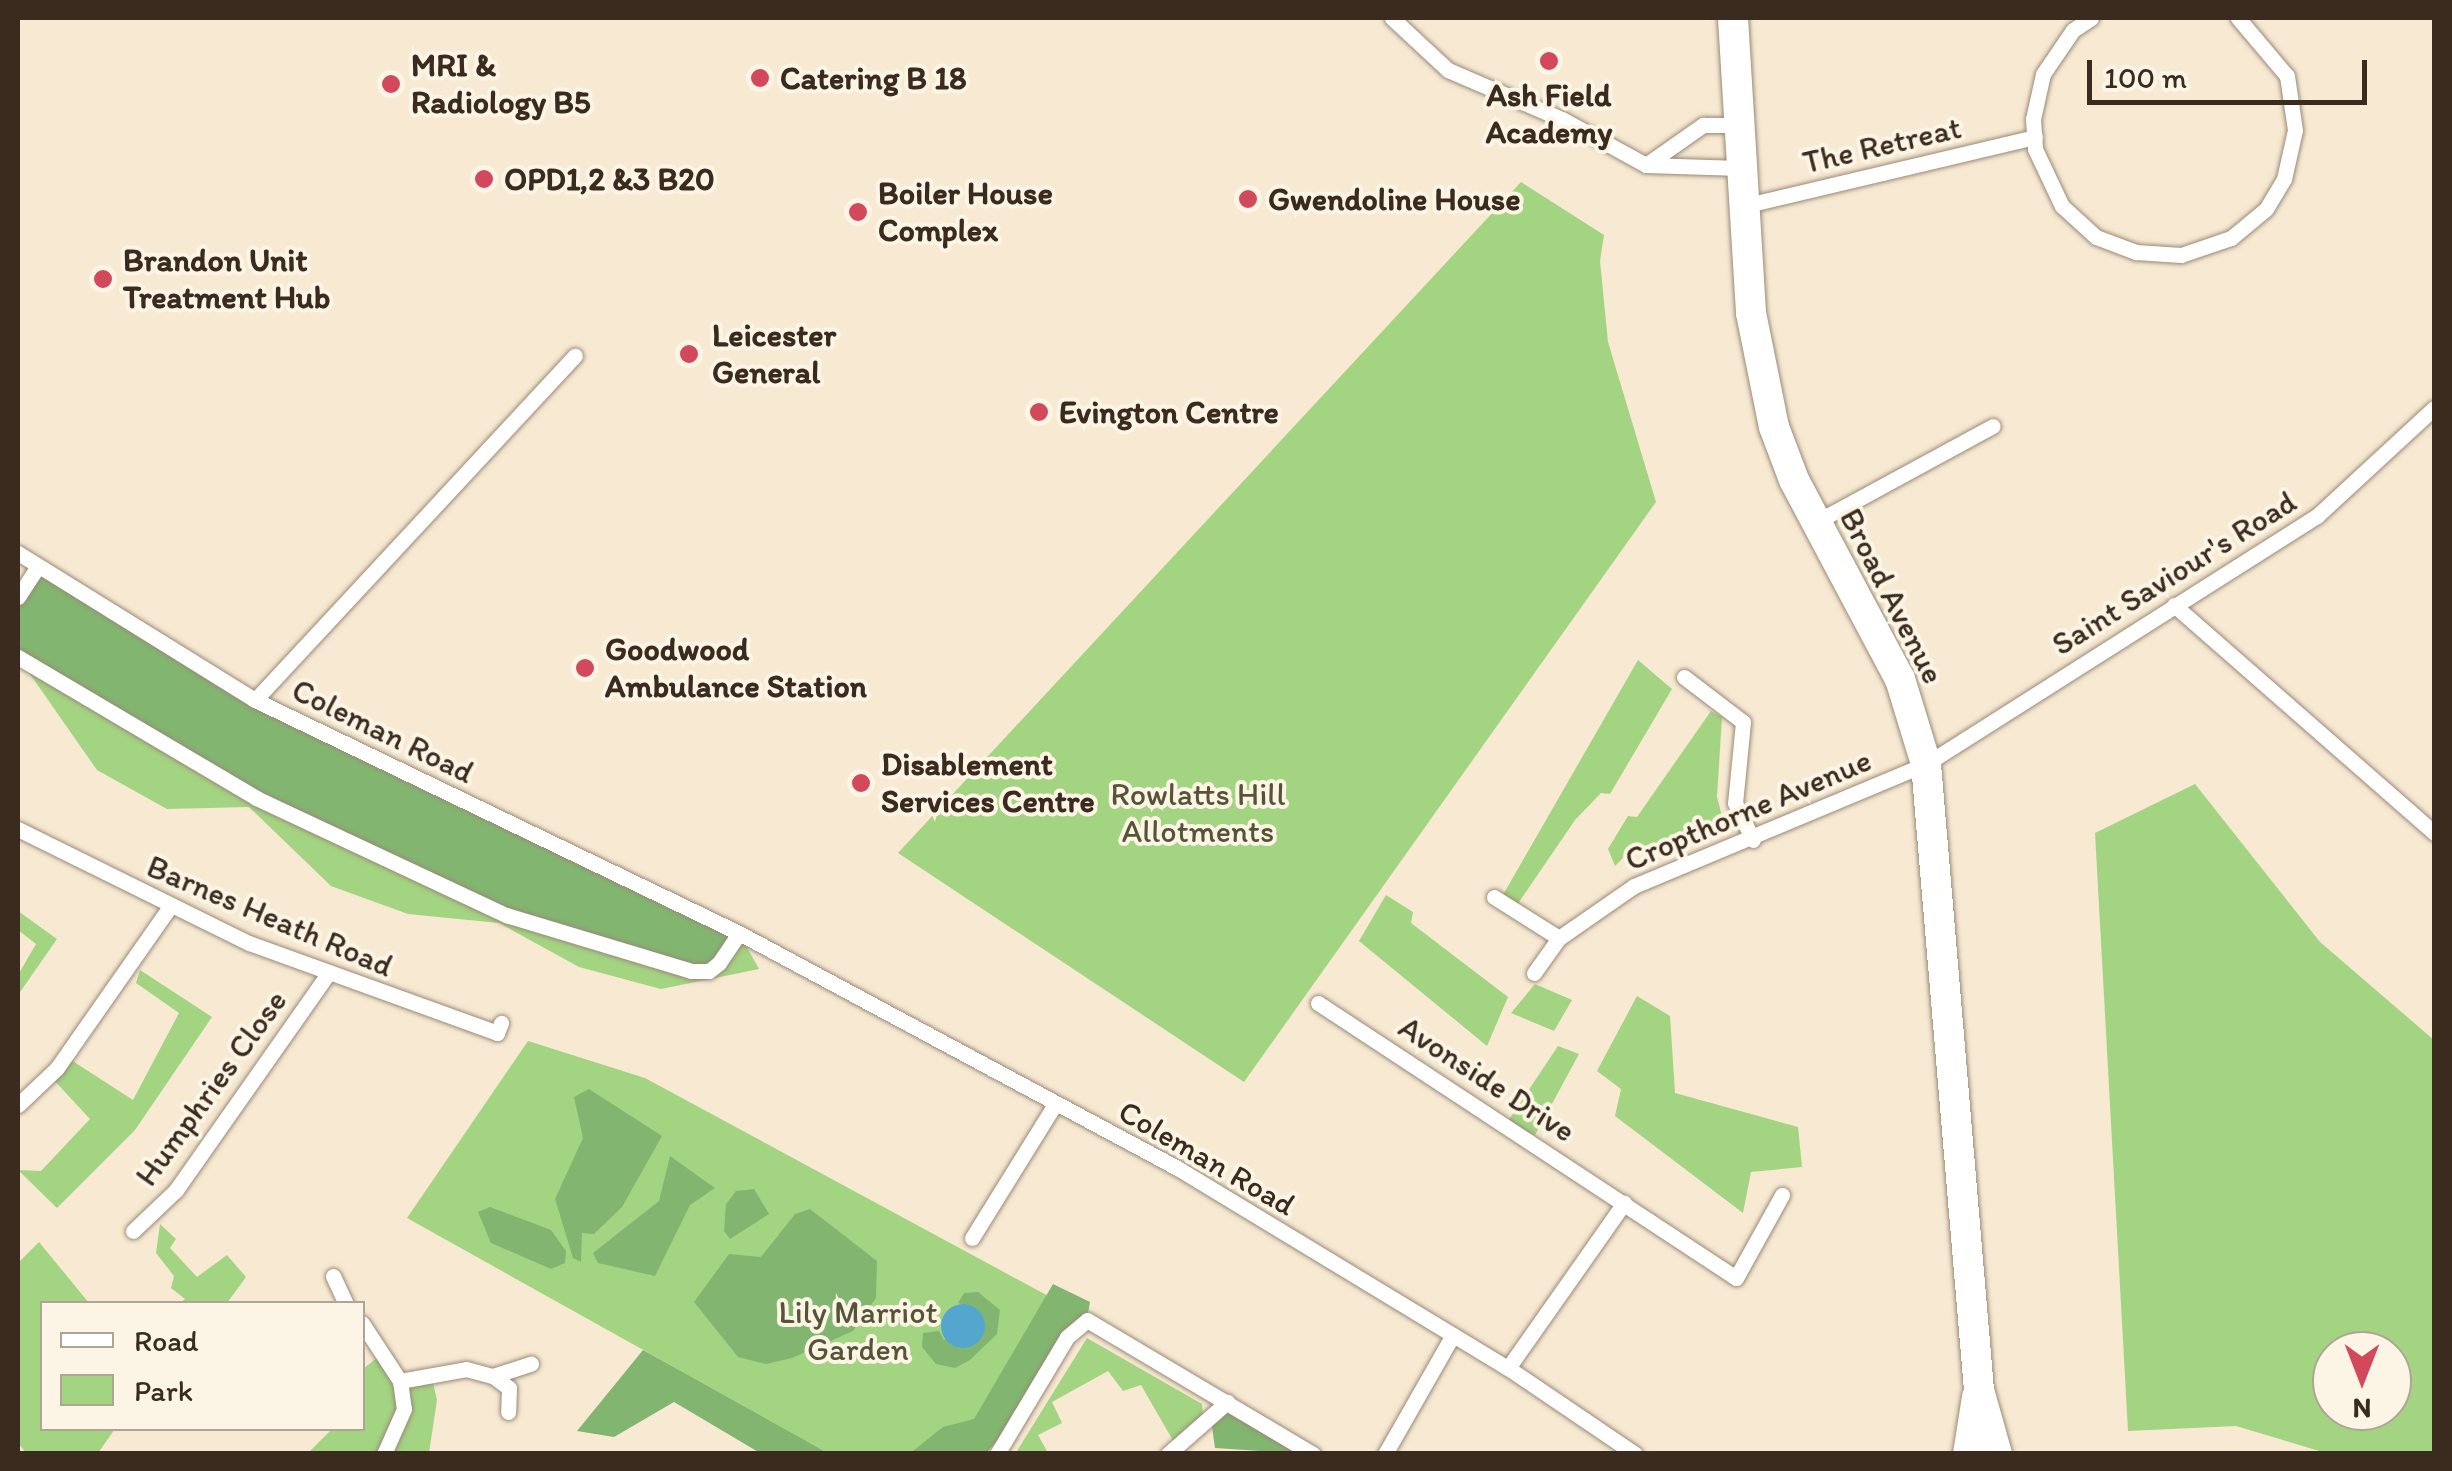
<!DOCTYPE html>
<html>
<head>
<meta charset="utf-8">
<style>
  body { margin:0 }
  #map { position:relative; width:2452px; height:1471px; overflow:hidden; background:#f7e9d2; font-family:Itim,sans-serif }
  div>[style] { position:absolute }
  .green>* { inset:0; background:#a3d482 }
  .forest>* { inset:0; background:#82b670 }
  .water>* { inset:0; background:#54a6cf }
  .round { border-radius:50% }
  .roads { filter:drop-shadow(0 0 2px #998a78) drop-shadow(0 0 2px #998a78) }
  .street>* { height:15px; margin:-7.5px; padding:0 7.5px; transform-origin:7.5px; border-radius:7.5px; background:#fff }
  .highway>* { height:30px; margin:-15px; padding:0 15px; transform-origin:15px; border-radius:15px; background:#fff }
  .dots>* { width:28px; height:28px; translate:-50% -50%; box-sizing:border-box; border:5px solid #fcf5e5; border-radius:50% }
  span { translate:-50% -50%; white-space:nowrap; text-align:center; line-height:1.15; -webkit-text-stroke:8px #fcf5e5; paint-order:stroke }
  .poi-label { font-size:32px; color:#3b2a1e; font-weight:700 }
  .left { translate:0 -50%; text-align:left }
  .street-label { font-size:32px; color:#3b2a1e }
  .park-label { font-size:32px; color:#555437 }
  .frame { position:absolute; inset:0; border:20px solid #3b2a1e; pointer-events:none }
  .legend { position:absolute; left:40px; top:1301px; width:325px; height:130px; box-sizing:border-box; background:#fcf5e5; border:2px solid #afa495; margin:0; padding:12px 18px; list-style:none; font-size:30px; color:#3b2a1e }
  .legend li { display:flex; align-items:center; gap:20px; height:50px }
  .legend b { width:50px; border:2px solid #afa495 }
  .north { position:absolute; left:2312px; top:1331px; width:100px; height:100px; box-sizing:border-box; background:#fcf5e5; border:2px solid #afa495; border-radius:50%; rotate:180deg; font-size:28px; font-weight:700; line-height:40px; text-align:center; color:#3b2a1e }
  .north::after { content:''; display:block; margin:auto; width:35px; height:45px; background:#d1495b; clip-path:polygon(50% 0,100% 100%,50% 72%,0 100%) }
  .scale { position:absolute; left:2087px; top:60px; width:280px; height:45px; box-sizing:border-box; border:5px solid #3b2a1e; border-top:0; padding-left:12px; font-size:30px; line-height:35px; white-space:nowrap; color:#3b2a1e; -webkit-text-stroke:8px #fcf5e5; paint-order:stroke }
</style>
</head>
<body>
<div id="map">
  <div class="green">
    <div style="clip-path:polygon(1521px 182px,1604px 235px,1600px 261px,1608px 342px,1656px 502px,1244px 1082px,898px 853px)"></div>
    <div style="clip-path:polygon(18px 657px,739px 933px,759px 969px,661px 989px,579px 967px,499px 923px,408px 914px,331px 886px,249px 807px,167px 809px,97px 770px)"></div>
    <div style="clip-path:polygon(1638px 660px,1672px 689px,1610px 794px,1601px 793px,1575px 820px,1515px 908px,1500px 900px)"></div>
    <div style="clip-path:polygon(1711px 711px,1722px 717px,1717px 797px,1726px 831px,1679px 847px,1632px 849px,1615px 866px,1608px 849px,1628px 816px,1637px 817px)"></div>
    <div style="clip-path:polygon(evenodd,2195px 784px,2320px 942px,2434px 1040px,2434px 1453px,2326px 1453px,2236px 1426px,2128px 1431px,2095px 833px,2195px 784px,2332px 1351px,2392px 1351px,2392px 1411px,2332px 1411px,2332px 1351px)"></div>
    <div style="clip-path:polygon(1386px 895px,1413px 912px,1411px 923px,1508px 997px,1487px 1046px,1359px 941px)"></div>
    <div style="clip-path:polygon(18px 911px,57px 939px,18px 995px,18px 975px,36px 944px,18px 930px)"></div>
    <div style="clip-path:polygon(140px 970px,212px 1017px,135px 1130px,57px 1208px,18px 1170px,41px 1171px,90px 1119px,51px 1077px,65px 1056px,133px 1100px,179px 1013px,136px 983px)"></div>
    <div style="clip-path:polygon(1535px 984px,1572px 1000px,1554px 1031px,1511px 1013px)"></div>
    <div style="clip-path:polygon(1637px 996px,1670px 1016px,1675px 1093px,1798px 1127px,1802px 1167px,1751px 1172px,1743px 1213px,1615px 1116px,1621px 1089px,1597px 1071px)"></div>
    <div style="clip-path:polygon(528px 1041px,645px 1078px,1050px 1297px,963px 1453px,828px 1453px,407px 1218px)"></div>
    <div style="clip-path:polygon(1558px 1046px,1579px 1054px,1535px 1135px,1506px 1124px)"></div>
    <div style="clip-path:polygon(160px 1224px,176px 1239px,170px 1248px,197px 1277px,227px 1255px,246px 1277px,227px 1303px,180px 1303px,185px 1299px,171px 1288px,174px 1276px,156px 1253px)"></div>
    <div style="clip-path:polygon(39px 1242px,89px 1303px,42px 1304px,42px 1428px,115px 1429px,98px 1453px,26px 1453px,18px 1443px,18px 1263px)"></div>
    <div style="clip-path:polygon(1087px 1338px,1202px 1404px,1203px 1417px,1175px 1444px,1141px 1385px,1123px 1391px,1108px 1371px,1052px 1402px,1062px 1423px,1038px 1435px,1048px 1453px,1015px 1454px)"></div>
    <div style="clip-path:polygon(383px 1353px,400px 1381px,431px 1374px,437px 1400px,429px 1453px,307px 1454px,332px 1429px,362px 1428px,363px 1369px)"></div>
  </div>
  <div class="forest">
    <div style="clip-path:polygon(37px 568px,255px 700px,739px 933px,709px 971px,506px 915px,256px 798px,18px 658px,18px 597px)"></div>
    <div style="clip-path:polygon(589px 1089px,662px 1136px,622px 1207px,594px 1234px,582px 1233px,581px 1262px,573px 1258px,555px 1199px,583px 1138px,574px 1097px)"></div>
    <div style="clip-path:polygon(670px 1156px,715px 1188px,690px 1205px,655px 1276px,598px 1263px,593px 1253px,659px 1201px)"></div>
    <div style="clip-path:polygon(754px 1189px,769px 1214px,730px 1239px,724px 1231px,726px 1204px,736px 1191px)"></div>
    <div style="clip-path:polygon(490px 1207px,551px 1230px,566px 1251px,565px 1263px,551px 1269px,491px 1243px,478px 1212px)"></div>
    <div style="clip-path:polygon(810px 1209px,877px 1261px,876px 1298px,853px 1331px,792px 1358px,766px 1364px,738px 1357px,694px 1302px,729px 1254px,761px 1257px,795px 1214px)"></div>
    <div style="clip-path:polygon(1053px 1284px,1090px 1302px,1087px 1320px,1026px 1410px,986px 1453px,909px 1454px,943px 1427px,974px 1419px)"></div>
    <div style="clip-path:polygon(978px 1292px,1000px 1310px,997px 1334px,970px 1360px,955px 1368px,936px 1364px,922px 1347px,923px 1333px,939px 1331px,944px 1340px,973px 1308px,958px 1303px,964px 1293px)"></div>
    <div style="clip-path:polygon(643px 1350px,699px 1381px,828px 1453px,760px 1453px,674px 1402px,614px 1437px,577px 1431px)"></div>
    <div style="clip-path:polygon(1227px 1402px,1295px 1444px,1292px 1453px,1215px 1448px,1211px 1419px)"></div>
  </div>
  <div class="water">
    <div class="round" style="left:941px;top:1304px;width:44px;height:44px"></div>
  </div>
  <div class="roads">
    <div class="street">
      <div style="left:1392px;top:18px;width:76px;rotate:42.9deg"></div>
      <div style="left:1448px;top:70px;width:124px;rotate:23.3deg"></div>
      <div style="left:1562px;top:119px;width:96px;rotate:28.7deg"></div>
      <div style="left:1646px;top:165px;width:94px;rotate:1.8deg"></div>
      <div style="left:2091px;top:18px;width:22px;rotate:146deg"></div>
      <div style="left:2073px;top:30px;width:53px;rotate:124.3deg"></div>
      <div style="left:2043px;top:74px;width:46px;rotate:102.5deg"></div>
      <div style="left:2033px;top:119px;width:30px;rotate:86deg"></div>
      <div style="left:2035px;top:149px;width:63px;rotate:64.7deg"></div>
      <div style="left:2062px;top:206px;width:46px;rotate:42.4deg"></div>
      <div style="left:2096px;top:237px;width:43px;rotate:20.6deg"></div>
      <div style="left:2136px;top:252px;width:45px;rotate:3.8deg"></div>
      <div style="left:2181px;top:255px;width:53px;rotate:-18.8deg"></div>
      <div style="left:2231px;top:238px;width:45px;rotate:-39.6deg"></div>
      <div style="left:2266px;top:209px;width:35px;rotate:-59deg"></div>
      <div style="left:2284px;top:179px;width:50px;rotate:-77.3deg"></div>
      <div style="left:2295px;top:130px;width:55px;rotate:-98.4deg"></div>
      <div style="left:2287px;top:76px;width:76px;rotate:-130.2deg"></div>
      <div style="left:1646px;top:165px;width:70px;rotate:-35.1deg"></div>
      <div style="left:1703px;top:125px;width:36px"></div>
      <div style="left:1743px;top:206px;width:300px;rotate:-13.3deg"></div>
      <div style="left:1816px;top:522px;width:201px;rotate:-28.5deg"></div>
      <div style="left:18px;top:553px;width:279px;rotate:31.8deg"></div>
      <div style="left:255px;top:700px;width:537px;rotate:25.71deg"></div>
      <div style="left:739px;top:933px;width:499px;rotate:28.2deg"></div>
      <div style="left:1179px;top:1169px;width:385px;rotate:31.2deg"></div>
      <div style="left:1508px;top:1368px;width:153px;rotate:34.1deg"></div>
      <div style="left:18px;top:597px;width:35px;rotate:-57deg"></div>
      <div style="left:2174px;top:605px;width:346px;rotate:41.2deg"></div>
      <div style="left:18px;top:657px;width:277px;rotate:30.6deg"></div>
      <div style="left:256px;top:798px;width:276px;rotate:25.1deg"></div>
      <div style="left:506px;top:915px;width:193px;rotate:16.8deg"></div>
      <div style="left:691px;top:971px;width:18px"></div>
      <div style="left:709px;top:971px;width:13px;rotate:-39deg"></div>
      <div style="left:719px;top:963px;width:36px;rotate:-56deg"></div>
      <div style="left:1684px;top:677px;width:74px;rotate:37.3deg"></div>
      <div style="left:1743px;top:722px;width:81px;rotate:95.6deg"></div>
      <div style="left:1735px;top:803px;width:41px;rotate:64.1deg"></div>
      <div style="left:255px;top:700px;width:470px;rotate:-47.1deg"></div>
      <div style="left:18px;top:829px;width:258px;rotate:26.3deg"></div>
      <div style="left:249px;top:943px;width:264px;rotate:19.9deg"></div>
      <div style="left:497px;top:1033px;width:11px;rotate:-68deg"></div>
      <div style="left:1494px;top:897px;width:77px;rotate:32.2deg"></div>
      <div style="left:1559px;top:938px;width:91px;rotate:-34.7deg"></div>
      <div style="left:1634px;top:886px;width:316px;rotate:-22.7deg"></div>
      <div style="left:1926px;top:764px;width:463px;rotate:-32.4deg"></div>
      <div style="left:2317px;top:516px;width:159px;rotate:-42.7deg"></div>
      <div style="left:1534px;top:973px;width:43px;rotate:-54.5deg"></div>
      <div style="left:1318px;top:1003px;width:500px;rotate:33.34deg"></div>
      <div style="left:1736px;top:1278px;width:95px;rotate:-61deg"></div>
      <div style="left:18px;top:1105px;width:54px;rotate:-43.5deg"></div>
      <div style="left:57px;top:1068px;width:195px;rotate:-55deg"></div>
      <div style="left:133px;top:1231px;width:59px;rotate:-43.6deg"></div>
      <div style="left:176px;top:1190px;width:266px;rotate:-54.9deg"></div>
      <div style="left:972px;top:1238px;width:158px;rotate:-58.2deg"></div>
      <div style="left:333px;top:1276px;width:31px;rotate:65deg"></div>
      <div style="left:362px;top:1323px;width:69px;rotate:56.8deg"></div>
      <div style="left:400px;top:1381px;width:28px;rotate:82deg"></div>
      <div style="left:404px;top:1409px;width:49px;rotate:114deg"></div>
      <div style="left:1508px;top:1368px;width:202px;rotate:-54.9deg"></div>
      <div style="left:493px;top:1376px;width:20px;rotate:37deg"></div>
      <div style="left:509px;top:1388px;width:24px;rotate:92deg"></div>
      <div style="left:400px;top:1381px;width:67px;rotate:-10.3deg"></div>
      <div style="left:466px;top:1369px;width:28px;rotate:15deg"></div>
      <div style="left:493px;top:1376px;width:40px;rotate:-18deg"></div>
      <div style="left:997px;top:1454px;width:136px;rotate:-59.1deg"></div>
      <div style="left:1067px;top:1337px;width:26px;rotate:-40deg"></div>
      <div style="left:1087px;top:1320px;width:263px;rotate:30.7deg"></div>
      <div style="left:1168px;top:1454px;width:79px;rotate:-41.4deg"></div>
      <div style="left:1385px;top:1454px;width:137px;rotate:-60.3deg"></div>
    </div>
    <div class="highway">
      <div style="left:1733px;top:18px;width:296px;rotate:86.5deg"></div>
      <div style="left:1751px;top:313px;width:116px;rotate:78.6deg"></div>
      <div style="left:1774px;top:427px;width:57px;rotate:69.3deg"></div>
      <div style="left:1794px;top:480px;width:225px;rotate:62deg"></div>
      <div style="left:1900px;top:679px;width:89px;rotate:73deg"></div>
      <div style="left:1926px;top:764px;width:628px;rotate:85.16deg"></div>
      <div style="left:1979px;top:1390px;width:66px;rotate:74.3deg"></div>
      <div style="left:1968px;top:1454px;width:58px;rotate:-81deg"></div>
    </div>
  </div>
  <div class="dots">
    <div style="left:1549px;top:61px;background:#d1495b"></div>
    <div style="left:760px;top:78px;background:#d1495b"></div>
    <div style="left:391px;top:84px;background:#d1495b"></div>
    <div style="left:484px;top:179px;background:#d1495b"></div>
    <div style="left:1248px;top:199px;background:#d1495b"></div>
    <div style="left:858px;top:212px;background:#d1495b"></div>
    <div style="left:103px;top:279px;background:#d1495b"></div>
    <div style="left:689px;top:354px;background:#d1495b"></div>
    <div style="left:1039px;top:412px;background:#d1495b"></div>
    <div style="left:585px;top:668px;background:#d1495b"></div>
    <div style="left:861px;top:783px;background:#d1495b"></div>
  </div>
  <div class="poi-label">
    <span class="left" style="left:411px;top:84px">MRI &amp;<br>Radiology B5</span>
    <span class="left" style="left:780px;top:78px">Catering B 18</span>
    <span style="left:1549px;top:114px">Ash Field<br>Academy</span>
    <span class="left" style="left:504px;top:179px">OPD1,2 &amp;3 B20</span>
    <span class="left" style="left:878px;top:212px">Boiler House<br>Complex</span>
    <span class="left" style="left:1268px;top:199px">Gwendoline House</span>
    <span class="left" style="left:123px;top:279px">Brandon Unit<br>Treatment Hub</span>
    <span class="left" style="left:712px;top:354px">Leicester<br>General</span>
    <span class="left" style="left:1059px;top:412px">Evington Centre</span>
    <span class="left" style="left:605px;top:668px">Goodwood<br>Ambulance Station</span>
    <span class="left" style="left:881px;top:783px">Disablement<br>Services Centre</span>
  </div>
  <div class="street-label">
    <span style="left:1882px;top:145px;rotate:-13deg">The Retreat</span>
    <span style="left:2174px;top:573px;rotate:-32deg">Saint Saviour's Road</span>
    <span style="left:1892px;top:596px;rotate:63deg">Broad Avenue</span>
    <span style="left:383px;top:731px;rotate:26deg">Coleman Road</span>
    <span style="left:1748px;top:810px;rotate:-23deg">Cropthorne Avenue</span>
    <span style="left:270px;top:916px;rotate:23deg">Barnes Heath Road</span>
    <span style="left:1487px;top:1079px;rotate:33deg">Avonside Drive</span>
    <span style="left:211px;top:1088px;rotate:-54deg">Humphries Close</span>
    <span style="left:1207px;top:1158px;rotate:30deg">Coleman Road</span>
  </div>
  <div class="park-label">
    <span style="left:1198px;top:813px">Rowlatts Hill<br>Allotments</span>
    <span style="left:858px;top:1331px">Lily Marriot<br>Garden</span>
  </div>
  <div class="frame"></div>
  <ul class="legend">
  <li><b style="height:12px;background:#fff"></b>Road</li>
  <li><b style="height:28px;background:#a3d482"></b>Park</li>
  </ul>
  <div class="north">N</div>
  <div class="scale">100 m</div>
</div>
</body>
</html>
